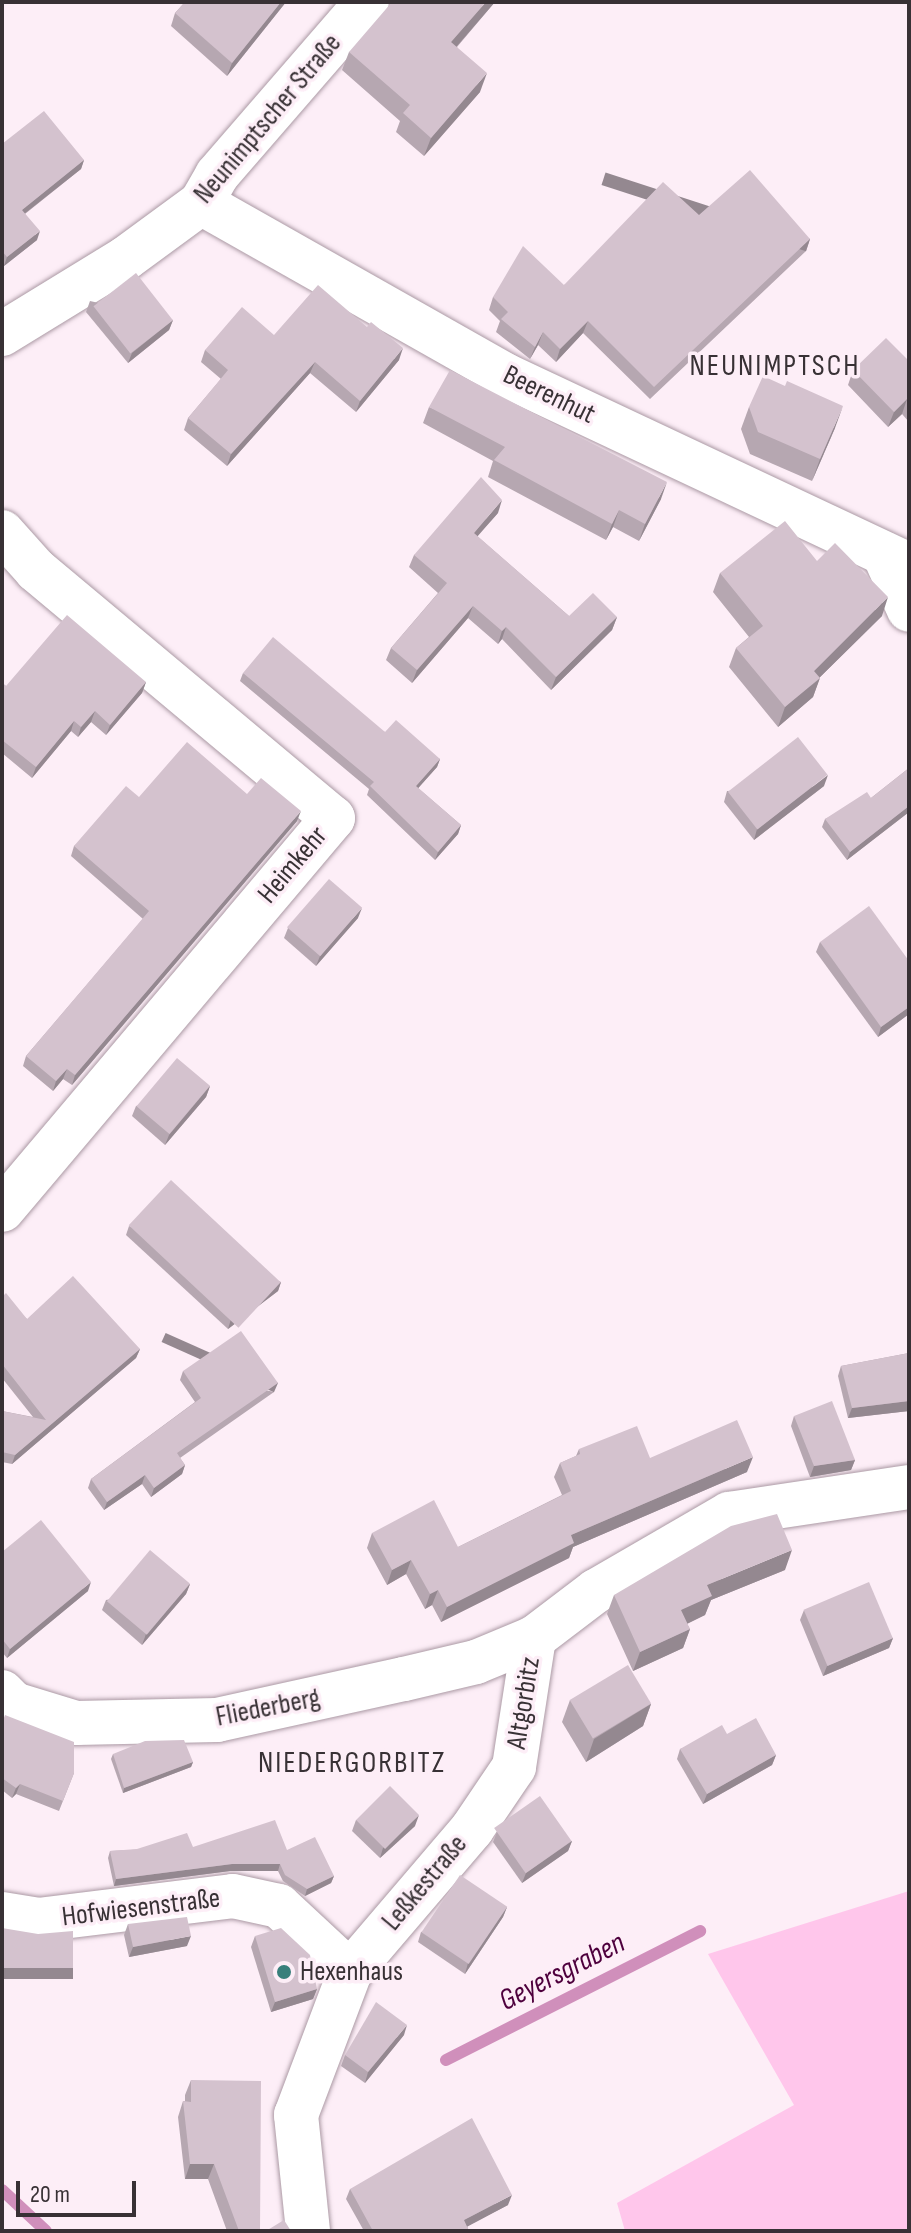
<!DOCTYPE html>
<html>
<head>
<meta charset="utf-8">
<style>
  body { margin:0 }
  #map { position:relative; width:911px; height:2233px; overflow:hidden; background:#fdeef7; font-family:"Sofia Sans Condensed",sans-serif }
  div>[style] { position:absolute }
  .green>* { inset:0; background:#ffc6eb }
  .stream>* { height:12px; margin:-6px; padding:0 6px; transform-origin:6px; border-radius:6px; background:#d08fbb }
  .roads { filter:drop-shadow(0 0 2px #ab99a4) drop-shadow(0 0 2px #ab99a4) }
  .minor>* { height:44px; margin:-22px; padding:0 22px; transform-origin:22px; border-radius:22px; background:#fff }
  .wall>* { inset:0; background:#b6a7b1 }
  .shaded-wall>* { inset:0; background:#948890; transform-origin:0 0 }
  .building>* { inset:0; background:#d4c2ce; transform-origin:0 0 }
  .dots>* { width:22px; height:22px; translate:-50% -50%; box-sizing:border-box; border:4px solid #fdeef7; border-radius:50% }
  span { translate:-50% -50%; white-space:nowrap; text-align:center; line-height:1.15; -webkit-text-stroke:7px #fdeef7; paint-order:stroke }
  .street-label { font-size:28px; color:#383135 }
  .poi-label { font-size:28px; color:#383135 }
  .left { translate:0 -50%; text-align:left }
  .neighbourhood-label { font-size:30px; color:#383135; letter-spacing:2px }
  .water-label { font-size:30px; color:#4e003d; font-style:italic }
  .frame { position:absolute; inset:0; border:4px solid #383135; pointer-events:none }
  .scale { position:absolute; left:16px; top:2181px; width:120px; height:36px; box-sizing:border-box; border:4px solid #383135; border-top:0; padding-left:10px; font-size:24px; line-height:28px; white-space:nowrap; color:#383135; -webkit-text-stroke:6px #fdeef7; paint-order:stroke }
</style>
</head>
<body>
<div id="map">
  <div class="green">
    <div style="clip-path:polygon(909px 1891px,909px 2231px,625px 2231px,617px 2203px,794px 2105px,708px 1954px)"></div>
  </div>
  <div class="stream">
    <div style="left:446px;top:2060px;width:285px;rotate:-26.9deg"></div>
    <div style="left:2px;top:2190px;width:60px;rotate:43deg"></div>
  </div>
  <div class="roads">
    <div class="minor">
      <div style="left:201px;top:203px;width:349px;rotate:29.5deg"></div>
      <div style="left:505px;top:375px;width:446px;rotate:25.2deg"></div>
      <div style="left:2px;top:334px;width:145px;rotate:-31.5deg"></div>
      <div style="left:126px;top:258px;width:93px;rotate:-36.3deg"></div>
      <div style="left:201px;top:203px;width:32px;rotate:-60deg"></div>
      <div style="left:217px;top:175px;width:229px;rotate:-49.1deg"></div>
      <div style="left:2px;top:532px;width:51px;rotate:48.2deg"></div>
      <div style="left:36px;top:570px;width:387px;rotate:39.9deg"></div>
      <div style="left:333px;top:818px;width:513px;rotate:130.18deg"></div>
      <div style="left:884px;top:554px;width:61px;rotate:65.9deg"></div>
      <div style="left:2px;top:1692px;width:17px;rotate:45deg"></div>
      <div style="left:14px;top:1704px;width:65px;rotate:17deg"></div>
      <div style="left:76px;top:1723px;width:141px;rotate:-1.2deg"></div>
      <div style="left:217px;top:1720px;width:191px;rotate:-12.4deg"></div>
      <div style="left:404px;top:1679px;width:74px;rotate:-13.3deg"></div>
      <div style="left:476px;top:1662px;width:63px;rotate:-22.5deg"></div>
      <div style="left:534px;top:1638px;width:78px;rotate:-37.2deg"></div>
      <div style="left:596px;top:1591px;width:154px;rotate:-30.1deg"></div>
      <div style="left:729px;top:1514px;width:182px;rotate:-8.5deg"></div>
      <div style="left:2px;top:1914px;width:36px;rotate:9deg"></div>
      <div style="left:38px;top:1920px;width:196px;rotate:-7deg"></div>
      <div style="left:233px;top:1896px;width:47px;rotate:12.3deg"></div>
      <div style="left:279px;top:1906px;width:97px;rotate:42.9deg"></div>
      <div style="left:308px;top:2231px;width:117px;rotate:-95.9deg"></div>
      <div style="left:296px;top:2115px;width:153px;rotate:-69.3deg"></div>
      <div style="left:350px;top:1972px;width:188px;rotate:-49.5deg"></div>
      <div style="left:472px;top:1829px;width:75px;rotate:-55.9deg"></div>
      <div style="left:514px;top:1767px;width:131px;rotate:-81.2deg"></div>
    </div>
  </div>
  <div class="wall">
    <div style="clip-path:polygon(185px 2px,286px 2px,227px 76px,171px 26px,175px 13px)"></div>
    <div style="clip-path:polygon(495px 2px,457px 47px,480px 92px,424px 156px,396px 132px,400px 121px,342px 70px,349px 52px)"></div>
    <div style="clip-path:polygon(2px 144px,84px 160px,81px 169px,25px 214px,37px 240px,4px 266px,2px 263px)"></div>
    <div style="clip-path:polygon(699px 215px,810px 239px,806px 251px,650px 399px,583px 333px,556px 362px,538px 345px,530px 359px,496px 332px,500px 321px,489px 310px,493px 297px,564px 285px)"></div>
    <div style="clip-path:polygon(90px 301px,173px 320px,169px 330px,128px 363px,86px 312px)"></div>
    <div style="clip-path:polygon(274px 335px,399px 360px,356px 412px,310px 373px,227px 466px,184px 430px,188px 418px,221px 379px,201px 362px,205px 350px)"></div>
    <div style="clip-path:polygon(909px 361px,909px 422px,902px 414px,888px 427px,848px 385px,853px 370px)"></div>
    <div style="clip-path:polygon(429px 407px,661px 499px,639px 541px,613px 527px,606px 540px,488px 477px,493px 461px,423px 423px)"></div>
    <div style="clip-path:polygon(749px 407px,835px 428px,812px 481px,750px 454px,741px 429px)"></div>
    <div style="clip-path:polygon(498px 513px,477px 536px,569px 616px,617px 617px,612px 630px,551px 690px,502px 639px,498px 644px,468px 618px,412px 683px,386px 660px,391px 648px,438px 593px,409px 567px,414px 555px)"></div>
    <div style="clip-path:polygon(817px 561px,882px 616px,820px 677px,813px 697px,778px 727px,729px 667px,736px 648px,749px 637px,713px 592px,720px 573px)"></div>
    <div style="clip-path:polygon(243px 673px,385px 732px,440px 759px,437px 767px,418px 788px,461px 825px,458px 834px,435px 860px,367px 795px,369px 789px,240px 681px)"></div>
    <div style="clip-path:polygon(146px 682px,142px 693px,106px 735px,91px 722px,78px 737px,71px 731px,32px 778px,2px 753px,2px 683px,6px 686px)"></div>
    <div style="clip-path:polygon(909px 768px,909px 812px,847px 860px,822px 827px,825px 819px,871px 798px)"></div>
    <div style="clip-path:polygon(824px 786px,754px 840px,724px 802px,727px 791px)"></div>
    <div style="clip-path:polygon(247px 794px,297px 821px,72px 1085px,63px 1079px,53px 1091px,23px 1066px,26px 1056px,143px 919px,71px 856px,74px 846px,139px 797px)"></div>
    <div style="clip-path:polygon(358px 918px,316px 966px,284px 938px,288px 928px)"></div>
    <div style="clip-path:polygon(820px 942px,909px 961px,909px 1014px,878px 1037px,816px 952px)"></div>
    <div style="clip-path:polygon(210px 1086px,206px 1097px,165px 1145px,132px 1116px,136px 1106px)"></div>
    <div style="clip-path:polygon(129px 1226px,281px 1282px,278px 1291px,228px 1329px,126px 1235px)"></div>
    <div style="clip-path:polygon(2px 1297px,27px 1319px,140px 1349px,136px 1358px,12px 1464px,2px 1462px,2px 1411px,33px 1417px,2px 1378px)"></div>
    <div style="clip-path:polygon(909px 1353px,909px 1411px,848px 1418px,838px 1376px,841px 1366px)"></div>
    <div style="clip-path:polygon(183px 1371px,274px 1392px,180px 1458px,185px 1465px,182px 1474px,151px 1497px,142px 1484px,104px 1510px,88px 1488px,91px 1479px,195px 1402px,180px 1380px)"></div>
    <div style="clip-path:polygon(794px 1416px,855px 1460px,851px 1470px,810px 1477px,791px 1426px)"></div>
    <div style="clip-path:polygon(579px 1449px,650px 1458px,747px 1472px,573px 1547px,569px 1558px,441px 1622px,432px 1605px,425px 1609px,406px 1574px,387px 1585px,367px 1548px,372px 1533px,458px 1547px,562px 1495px,554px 1477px,560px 1463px,576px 1456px)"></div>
    <div style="clip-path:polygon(2px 1552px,88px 1591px,7px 1658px,2px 1652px)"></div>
    <div style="clip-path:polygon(785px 1570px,711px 1600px,705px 1615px,687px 1624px,690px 1629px,683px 1648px,633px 1671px,607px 1614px,614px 1595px)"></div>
    <div style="clip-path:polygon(190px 1584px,186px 1594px,142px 1645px,102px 1610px,106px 1600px)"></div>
    <div style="clip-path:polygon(804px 1610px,893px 1638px,889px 1648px,823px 1676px,800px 1620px)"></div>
    <div style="clip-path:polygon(570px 1700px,651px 1704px,643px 1726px,586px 1762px,562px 1722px)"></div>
    <div style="clip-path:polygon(2px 1723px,74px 1773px,59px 1811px,16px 1794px,12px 1798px,2px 1790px)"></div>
    <div style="clip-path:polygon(727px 1734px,776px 1755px,772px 1765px,703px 1804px,677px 1759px,680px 1749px)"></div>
    <div style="clip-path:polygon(113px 1754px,193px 1762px,191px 1767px,123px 1793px,111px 1759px)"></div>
    <div style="clip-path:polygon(356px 1820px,415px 1826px,380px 1858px,352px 1831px)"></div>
    <div style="clip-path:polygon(497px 1832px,572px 1841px,568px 1851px,522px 1883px,493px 1842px)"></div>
    <div style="clip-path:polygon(193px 1847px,287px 1850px,334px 1876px,331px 1883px,305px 1896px,283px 1881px,278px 1871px,230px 1871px,114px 1886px,108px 1858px,110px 1851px)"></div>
    <div style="clip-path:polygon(507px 1907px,503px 1917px,465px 1974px,418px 1942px,421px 1932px)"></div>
    <div style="clip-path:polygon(128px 1924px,187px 1946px,129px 1957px,124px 1935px)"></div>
    <div style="clip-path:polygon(255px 1936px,317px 1989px,313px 1999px,271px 2012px,251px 1947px)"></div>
    <div style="clip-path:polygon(404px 2035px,365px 2083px,341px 2066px,345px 2055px)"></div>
    <div style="clip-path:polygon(191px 2080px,260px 2231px,227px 2231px,208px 2179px,185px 2179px,178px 2117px,183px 2101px,185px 2101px,185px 2095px)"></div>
    <div style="clip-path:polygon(350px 2189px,508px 2205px,467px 2226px,469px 2231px,364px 2231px,346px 2199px)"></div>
  </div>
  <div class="shaded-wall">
    <div style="clip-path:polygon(281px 2px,286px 2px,227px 76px,232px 63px)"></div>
    <div style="clip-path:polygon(486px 2px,495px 2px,444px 61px,451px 42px)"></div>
    <div style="clip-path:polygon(487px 73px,480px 92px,424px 156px,431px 138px)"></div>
    <div style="clip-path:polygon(84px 160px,81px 169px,19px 218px,22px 210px)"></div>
    <div style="clip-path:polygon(40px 231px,37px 240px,4px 266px,7px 257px)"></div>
    <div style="left:810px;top:239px;width:13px;height:215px;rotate:108deg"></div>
    <div style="clip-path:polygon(173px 320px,169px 330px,128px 363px,132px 353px)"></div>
    <div style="clip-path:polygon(588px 321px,583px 333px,556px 362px,560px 349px)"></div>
    <div style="clip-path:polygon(543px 332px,538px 345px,530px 359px,535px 347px)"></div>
    <div style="clip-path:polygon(403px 348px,399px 360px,356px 412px,360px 401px)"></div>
    <div style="clip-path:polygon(315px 362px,310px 373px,227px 466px,231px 454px)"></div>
    <div style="clip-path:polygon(907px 399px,902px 414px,888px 427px,894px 412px)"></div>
    <div style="clip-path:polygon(843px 406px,835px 428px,812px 481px,820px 459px)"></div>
    <div style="clip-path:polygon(667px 482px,661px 499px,639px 541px,645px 524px)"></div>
    <div style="clip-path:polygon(502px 500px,498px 513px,469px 546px,474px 533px)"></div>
    <div style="clip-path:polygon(619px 510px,613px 527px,606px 540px,612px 524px)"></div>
    <div style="clip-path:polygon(888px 597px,882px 616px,810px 687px,820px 678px,813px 697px,778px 727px,785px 707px,814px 671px)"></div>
    <div style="clip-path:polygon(473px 606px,468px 618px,412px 683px,417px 670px)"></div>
    <div style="clip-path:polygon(617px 617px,612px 630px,551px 690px,556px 677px)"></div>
    <div style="clip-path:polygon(506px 627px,502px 639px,498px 644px,502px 631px)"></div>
    <div style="clip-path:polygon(146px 682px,142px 693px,106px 735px,110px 725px)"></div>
    <div style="clip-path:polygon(95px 711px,91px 722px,78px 737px,81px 727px)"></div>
    <div style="clip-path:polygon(74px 721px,71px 731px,32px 778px,36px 767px)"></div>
    <div style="clip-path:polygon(440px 759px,437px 767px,413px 794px,416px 786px)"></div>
    <div style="clip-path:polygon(828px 775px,824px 786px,754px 840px,757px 829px)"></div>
    <div style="clip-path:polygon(909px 806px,909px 812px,847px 860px,850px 852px)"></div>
    <div style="clip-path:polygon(301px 811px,297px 821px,72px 1085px,75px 1075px)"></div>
    <div style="clip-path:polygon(461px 825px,458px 834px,435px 860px,438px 852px)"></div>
    <div style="clip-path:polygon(362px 908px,358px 918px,316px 966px,320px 956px)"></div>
    <div style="clip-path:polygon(909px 1007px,909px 1014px,878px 1037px,881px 1027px)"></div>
    <div style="clip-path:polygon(67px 1069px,63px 1079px,53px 1091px,56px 1081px)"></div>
    <div style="clip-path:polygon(210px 1086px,206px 1097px,165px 1145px,169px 1135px)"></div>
    <div style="clip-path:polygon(281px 1282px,278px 1291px,228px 1329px,231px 1319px)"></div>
    <div style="clip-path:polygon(140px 1349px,136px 1358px,12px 1464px,15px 1455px)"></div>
    <div style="left:278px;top:1383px;width:10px;height:123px;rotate:114deg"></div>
    <div style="clip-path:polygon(909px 1401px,909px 1411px,848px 1418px,852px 1408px)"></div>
    <div style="clip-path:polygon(753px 1457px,747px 1472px,573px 1547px,569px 1558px,441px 1622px,447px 1607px,571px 1535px)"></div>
    <div style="clip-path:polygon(855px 1460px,851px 1470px,810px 1477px,814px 1466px)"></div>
    <div style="clip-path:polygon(185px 1465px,182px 1474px,151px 1497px,154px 1488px)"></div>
    <div style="clip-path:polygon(145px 1475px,142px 1484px,104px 1510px,107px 1502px)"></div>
    <div style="clip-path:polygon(792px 1550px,785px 1570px,711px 1600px,705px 1615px,674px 1630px,681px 1610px,707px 1585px)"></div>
    <div style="clip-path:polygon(411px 1560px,406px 1574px,387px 1585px,392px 1570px)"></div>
    <div style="clip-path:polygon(91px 1582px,88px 1591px,7px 1658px,10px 1649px)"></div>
    <div style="clip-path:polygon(190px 1584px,186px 1594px,142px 1645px,146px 1634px)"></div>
    <div style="clip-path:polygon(438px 1590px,432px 1605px,425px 1609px,430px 1594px)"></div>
    <div style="clip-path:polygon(690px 1629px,683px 1648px,633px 1671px,640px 1652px)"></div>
    <div style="clip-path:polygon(893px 1638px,889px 1648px,823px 1676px,827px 1666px)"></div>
    <div style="clip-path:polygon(651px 1704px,643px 1726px,586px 1762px,594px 1739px)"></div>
    <div style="clip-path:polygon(776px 1755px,772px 1765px,703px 1804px,707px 1794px)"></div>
    <div style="clip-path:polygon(193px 1762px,191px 1767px,123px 1793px,124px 1788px)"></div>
    <div style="clip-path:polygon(20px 1784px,16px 1794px,12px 1798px,16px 1788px)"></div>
    <div style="clip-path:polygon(419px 1815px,415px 1826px,380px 1858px,383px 1848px)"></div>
    <div style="clip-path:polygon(572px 1841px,568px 1851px,522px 1883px,526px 1873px)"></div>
    <div style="clip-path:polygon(232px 1864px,280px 1864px,278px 1871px,230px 1871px,114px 1886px,116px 1879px)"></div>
    <div style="clip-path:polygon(334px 1876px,331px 1883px,305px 1896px,307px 1889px)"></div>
    <div style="clip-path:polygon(507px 1907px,503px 1917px,465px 1974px,468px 1963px)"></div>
    <div style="clip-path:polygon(191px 1936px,187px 1946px,129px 1957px,133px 1947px)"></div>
    <div style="left:2px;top:1968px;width:71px;height:11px"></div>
    <div style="clip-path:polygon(317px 1989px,313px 1999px,271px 2012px,275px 2002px)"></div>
    <div style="clip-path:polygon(407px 2025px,404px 2035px,365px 2083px,368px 2072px)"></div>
    <div style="clip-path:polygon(190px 2164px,214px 2164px,208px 2179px,185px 2179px)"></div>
    <div style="clip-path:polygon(512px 2195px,508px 2205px,461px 2230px,464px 2220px)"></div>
  </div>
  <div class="building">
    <div style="clip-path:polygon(185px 2px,281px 2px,232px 63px,175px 13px)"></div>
    <div style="clip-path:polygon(392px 2px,486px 2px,451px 42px,487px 73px,431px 138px,403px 113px,410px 105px,349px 52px)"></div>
    <div style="clip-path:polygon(44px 111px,84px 160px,22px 210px,40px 231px,7px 257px,2px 251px,2px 144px)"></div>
    <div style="clip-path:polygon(750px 170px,810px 239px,654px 387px,588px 321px,560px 349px,543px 332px,535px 347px,501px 319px,508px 312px,493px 297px,523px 246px,564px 285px,663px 182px,699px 215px)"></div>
    <div style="left:136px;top:273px;width:60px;height:54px;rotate:52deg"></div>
    <div style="clip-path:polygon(318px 285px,367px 327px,371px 322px,403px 348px,360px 401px,315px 362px,231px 454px,188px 418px,228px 370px,205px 350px,242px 307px,274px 335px)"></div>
    <div style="clip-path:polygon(886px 338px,909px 361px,909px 401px,907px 399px,894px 412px,853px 370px)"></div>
    <div style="clip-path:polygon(450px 370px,667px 482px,645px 524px,619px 510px,612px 524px,494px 460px,505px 447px,429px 407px)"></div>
    <div style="clip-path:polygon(763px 376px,785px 386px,787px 381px,843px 406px,820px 459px,758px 432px,749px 407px)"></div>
    <div style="clip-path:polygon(481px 477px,502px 500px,474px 533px,569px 616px,593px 593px,617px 617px,556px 677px,506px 627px,502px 631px,473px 606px,417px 670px,391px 648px,447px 583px,414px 555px)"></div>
    <div style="clip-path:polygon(785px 521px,817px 561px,835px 543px,888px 597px,814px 671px,820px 678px,785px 707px,736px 648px,763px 626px,720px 573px)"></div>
    <div style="clip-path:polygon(67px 615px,146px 682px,110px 725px,95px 711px,81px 727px,74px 721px,36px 767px,2px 740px,2px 683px,6px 686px)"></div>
    <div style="clip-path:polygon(273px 637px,385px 732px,396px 720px,440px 759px,416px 786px,461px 825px,438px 852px,370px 786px,374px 782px,243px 673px)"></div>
    <div style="left:798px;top:737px;width:48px;height:89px;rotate:52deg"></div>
    <div style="clip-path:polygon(187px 742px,247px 794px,261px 778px,301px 811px,75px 1075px,67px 1069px,56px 1081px,26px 1056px,149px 911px,74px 846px,126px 786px,139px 797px)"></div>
    <div style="clip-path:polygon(909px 768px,909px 806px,850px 852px,825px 819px,867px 792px,871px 798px)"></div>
    <div style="left:329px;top:879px;width:44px;height:64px;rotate:41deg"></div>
    <div style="clip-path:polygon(869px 906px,909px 961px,909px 1007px,881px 1027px,820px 942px)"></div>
    <div style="left:177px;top:1058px;width:43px;height:63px;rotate:40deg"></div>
    <div style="left:171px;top:1180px;width:150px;height:62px;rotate:43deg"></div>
    <div style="clip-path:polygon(73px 1276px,140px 1349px,15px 1455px,2px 1452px,2px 1411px,46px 1420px,2px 1364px,2px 1297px,6px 1293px,27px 1319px)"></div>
    <div style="clip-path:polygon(241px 1331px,278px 1383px,177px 1453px,185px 1465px,154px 1488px,145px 1475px,107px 1502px,91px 1479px,201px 1398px,183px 1371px)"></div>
    <div style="clip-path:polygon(909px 1353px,909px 1401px,852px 1408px,841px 1366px)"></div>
    <div style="clip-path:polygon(832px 1401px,855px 1460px,814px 1466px,794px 1416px)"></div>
    <div style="clip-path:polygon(737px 1420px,753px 1457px,571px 1535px,574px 1543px,447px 1607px,438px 1590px,430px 1594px,411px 1560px,392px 1570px,372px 1533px,434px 1500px,458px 1547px,571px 1491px,560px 1463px,580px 1454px,579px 1449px,637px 1426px,650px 1458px)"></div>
    <div style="clip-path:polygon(777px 1514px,792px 1550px,707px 1585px,712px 1596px,681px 1610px,690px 1629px,640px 1652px,614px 1595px,731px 1526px)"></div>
    <div style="clip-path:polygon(41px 1520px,91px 1582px,10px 1649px,2px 1639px,2px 1552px)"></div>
    <div style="left:150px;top:1550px;width:52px;height:67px;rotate:40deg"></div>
    <div style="left:869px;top:1582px;width:61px;height:71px;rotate:67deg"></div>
    <div style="left:628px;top:1665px;width:45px;height:68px;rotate:59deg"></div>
    <div style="clip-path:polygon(5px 1715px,74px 1742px,74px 1773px,63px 1801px,20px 1784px,16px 1788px,2px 1778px,2px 1723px)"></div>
    <div style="clip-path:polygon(756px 1718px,776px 1755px,707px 1794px,680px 1749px,722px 1725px,727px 1734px)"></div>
    <div style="clip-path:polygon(184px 1740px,193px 1762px,124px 1788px,113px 1754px,145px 1741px)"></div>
    <div style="left:390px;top:1786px;width:41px;height:48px;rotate:45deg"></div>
    <div style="left:540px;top:1796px;width:55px;height:56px;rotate:55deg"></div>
    <div style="clip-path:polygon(275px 1820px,287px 1850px,315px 1837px,334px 1876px,307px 1889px,285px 1875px,280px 1864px,232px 1864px,116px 1879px,110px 1851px,137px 1849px,187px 1833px,193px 1847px)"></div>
    <div style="left:460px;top:1875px;width:57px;height:69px;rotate:34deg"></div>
    <div style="clip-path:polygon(187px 1917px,191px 1936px,133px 1947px,128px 1924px)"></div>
    <div style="clip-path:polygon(2px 1928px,38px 1934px,73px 1931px,73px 1968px,2px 1968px)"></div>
    <div style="clip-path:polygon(281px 1928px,310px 1955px,317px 1989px,275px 2002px,255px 1936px)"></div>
    <div style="clip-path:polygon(376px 2002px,407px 2025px,368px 2072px,345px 2055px)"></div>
    <div style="clip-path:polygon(191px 2080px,261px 2081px,260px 2231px,239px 2231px,214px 2164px,190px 2164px,183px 2101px,191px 2102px)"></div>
    <div style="clip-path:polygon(472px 2118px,512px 2195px,464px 2220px,469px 2231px,373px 2231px,350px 2189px)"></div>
    <div style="clip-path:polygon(284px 2220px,291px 2231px,266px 2231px)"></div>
  </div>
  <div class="dots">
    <div style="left:284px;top:1972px;background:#387f7b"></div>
  </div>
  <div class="street-label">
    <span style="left:268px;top:119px;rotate:-50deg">Neunimptscher Straße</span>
    <span style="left:549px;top:395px;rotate:26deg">Beerenhut</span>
    <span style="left:293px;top:865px;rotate:-50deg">Heimkehr</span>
    <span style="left:524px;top:1703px;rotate:-81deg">Altgorbitz</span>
    <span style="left:268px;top:1708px;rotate:-11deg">Fliederberg</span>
    <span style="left:425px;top:1883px;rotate:-50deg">Leßkestraße</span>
    <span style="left:141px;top:1908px;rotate:-7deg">Hofwiesenstraße</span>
  </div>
  <div class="poi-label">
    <span class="left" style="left:300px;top:1972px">Hexenhaus</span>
  </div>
  <div class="neighbourhood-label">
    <span style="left:775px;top:366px">NEUNIMPTSCH</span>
    <span style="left:352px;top:1763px">NIEDERGORBITZ</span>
  </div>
  <div class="water-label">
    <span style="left:562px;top:1972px;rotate:-27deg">Geyersgraben</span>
  </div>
  <div class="frame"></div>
  <div class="scale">20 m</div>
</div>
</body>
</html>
